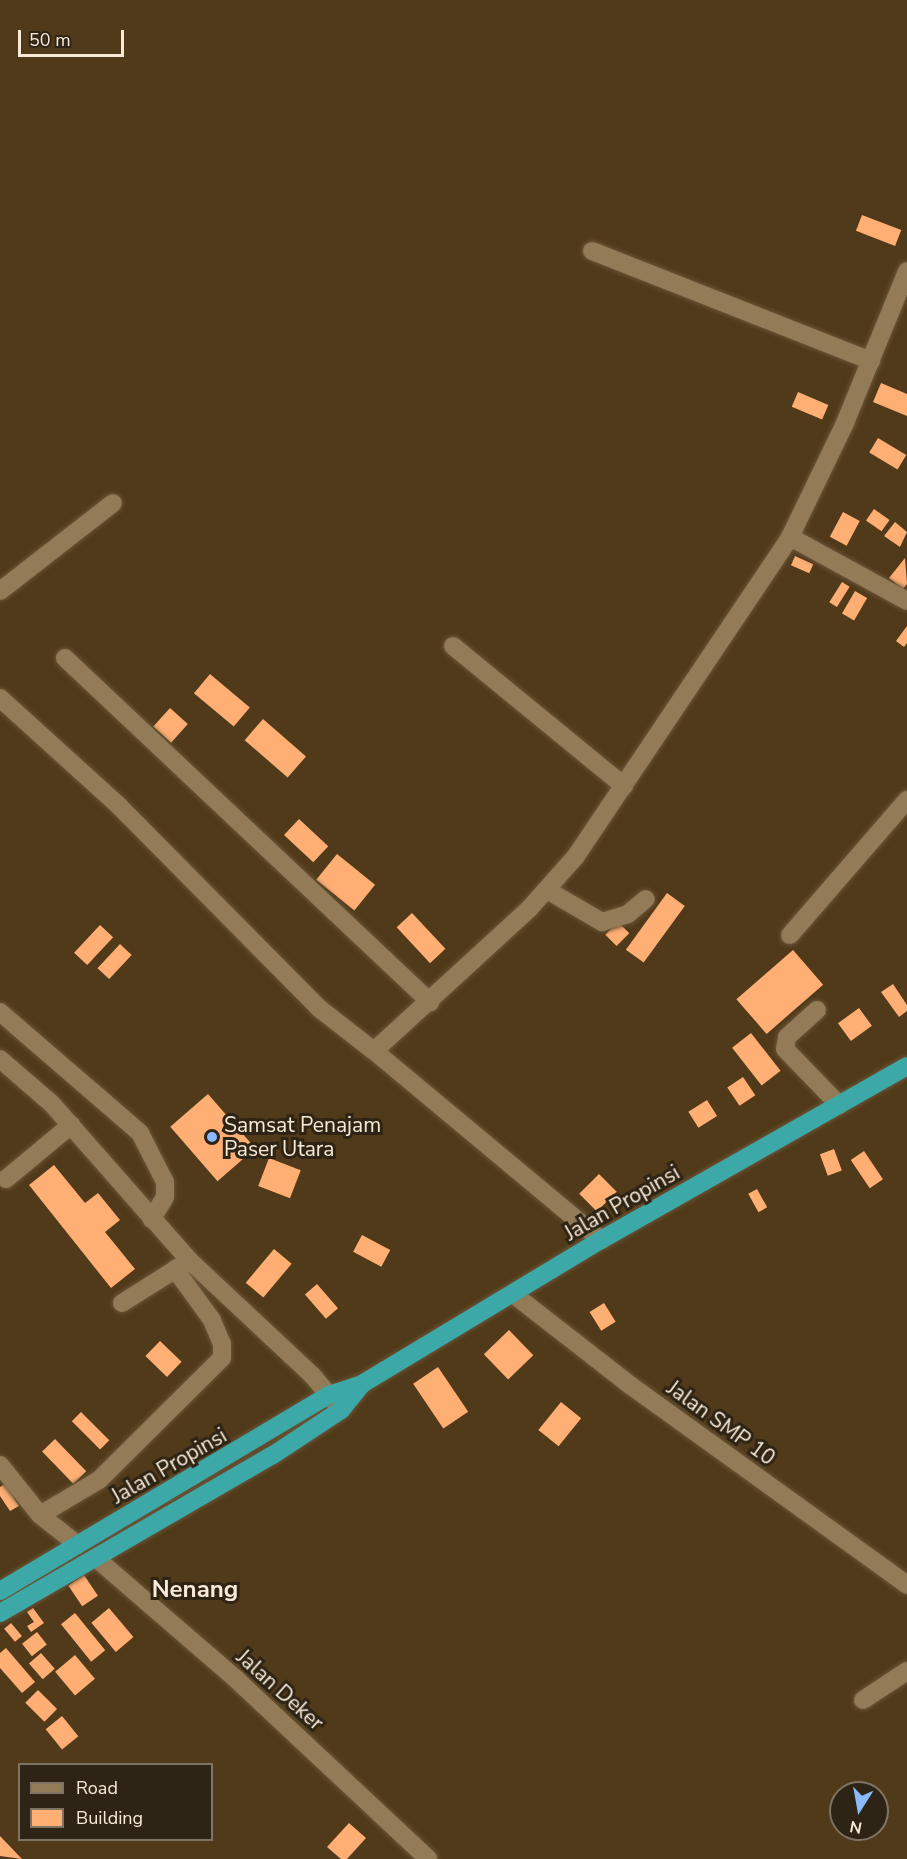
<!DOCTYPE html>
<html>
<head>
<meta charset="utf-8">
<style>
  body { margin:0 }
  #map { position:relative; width:907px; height:1859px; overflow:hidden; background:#513a19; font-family:"Nunito Sans",sans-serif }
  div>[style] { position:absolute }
  .building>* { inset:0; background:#ffae74; transform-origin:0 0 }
  .roads { filter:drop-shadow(0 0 2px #685538) drop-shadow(0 0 2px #685538) }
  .minor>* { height:18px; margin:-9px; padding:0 9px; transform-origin:9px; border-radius:9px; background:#947b58 }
  .highway>* { height:18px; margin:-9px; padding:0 9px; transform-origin:9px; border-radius:9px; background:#3da8a8 }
  .dots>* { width:16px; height:16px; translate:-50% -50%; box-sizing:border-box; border:3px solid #2e2415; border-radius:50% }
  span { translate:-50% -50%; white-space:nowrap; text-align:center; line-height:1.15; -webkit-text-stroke:6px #2e2415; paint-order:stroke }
  .poi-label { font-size:21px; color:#f8ead7 }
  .left { translate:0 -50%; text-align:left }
  .street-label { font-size:21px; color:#f8ead7 }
  .quarter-label { font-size:24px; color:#f8ead7; font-weight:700 }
  .legend { position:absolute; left:18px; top:1763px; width:195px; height:78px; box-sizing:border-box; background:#2e2415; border:2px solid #7f7363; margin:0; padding:8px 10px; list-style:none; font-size:18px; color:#f8ead7 }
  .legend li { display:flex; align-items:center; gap:12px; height:30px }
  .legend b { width:30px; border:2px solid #7f7363 }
  .north { position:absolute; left:829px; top:1781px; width:60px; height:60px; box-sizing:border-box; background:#2e2415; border:2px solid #7f7363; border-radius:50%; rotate:191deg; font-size:16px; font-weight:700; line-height:24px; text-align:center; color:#f8ead7 }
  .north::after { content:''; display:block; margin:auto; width:21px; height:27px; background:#89bafc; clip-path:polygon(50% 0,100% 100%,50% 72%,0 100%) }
  .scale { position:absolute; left:18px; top:30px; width:106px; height:27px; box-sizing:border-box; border:3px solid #f8ead7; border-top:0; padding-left:8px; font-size:18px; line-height:21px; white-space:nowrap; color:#f8ead7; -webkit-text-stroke:4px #2e2415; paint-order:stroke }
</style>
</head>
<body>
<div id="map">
  <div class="building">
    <div style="left:862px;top:215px;width:42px;height:17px;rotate:21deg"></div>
    <div style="clip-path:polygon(881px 383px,907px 394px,907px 416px,873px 402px)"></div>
    <div style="left:798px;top:392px;width:33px;height:16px;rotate:23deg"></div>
    <div style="left:878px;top:438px;width:33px;height:17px;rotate:31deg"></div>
    <div style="left:874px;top:509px;width:19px;height:14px;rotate:35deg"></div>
    <div style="left:843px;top:512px;width:19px;height:28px;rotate:28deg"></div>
    <div style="clip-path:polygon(895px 522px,907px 532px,900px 547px,884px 536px)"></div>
    <div style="left:795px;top:556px;width:20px;height:10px;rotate:24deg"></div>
    <div style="clip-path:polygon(905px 558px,907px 584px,903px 589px,889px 578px)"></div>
    <div style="left:842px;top:582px;width:9px;height:24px;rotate:32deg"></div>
    <div style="left:855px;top:591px;width:14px;height:26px;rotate:30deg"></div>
    <div style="clip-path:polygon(907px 626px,907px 643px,904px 647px,896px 641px)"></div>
    <div style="left:210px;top:674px;width:52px;height:25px;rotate:40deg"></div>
    <div style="left:170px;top:708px;width:24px;height:25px;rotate:42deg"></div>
    <div style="left:263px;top:719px;width:57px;height:28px;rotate:41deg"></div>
    <div style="left:299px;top:819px;width:40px;height:22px;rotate:43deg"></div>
    <div style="left:337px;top:854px;width:49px;height:33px;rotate:39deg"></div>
    <div style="left:667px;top:893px;width:22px;height:70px;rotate:36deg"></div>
    <div style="left:412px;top:913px;width:49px;height:21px;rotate:47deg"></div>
    <div style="left:618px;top:922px;width:16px;height:18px;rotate:45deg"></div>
    <div style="left:100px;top:925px;width:18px;height:38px;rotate:43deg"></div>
    <div style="left:120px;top:944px;width:16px;height:33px;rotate:43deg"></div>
    <div style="left:793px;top:950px;width:46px;height:75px;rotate:49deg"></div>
    <div style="clip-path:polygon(893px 984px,907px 1005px,907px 1011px,899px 1017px,881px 992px)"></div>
    <div style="left:859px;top:1008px;width:22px;height:26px;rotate:54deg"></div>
    <div style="left:751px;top:1033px;width:48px;height:24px;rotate:52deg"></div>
    <div style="left:743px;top:1077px;width:22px;height:19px;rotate:56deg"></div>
    <div style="left:208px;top:1094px;width:72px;height:50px;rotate:49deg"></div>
    <div style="left:707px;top:1100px;width:19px;height:22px;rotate:58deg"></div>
    <div style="left:834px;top:1149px;width:23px;height:15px;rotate:70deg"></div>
    <div style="left:864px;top:1151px;width:34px;height:16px;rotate:56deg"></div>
    <div style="left:269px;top:1158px;width:34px;height:30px;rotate:21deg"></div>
    <div style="clip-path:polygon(54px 1165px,85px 1203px,98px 1193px,120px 1220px,105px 1232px,135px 1269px,111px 1288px,29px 1185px)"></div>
    <div style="left:599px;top:1174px;width:25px;height:28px;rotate:45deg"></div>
    <div style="left:757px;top:1189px;width:21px;height:10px;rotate:61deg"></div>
    <div style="left:362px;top:1235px;width:32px;height:19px;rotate:28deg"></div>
    <div style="left:274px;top:1249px;width:23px;height:44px;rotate:40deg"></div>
    <div style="left:317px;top:1284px;width:32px;height:16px;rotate:49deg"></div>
    <div style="left:604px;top:1303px;width:22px;height:17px;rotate:58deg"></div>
    <div style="left:509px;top:1330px;width:35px;height:35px;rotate:46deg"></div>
    <div style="left:160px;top:1341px;width:30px;height:21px;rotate:44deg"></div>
    <div style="left:438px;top:1367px;width:54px;height:30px;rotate:56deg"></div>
    <div style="left:561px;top:1402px;width:26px;height:36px;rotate:39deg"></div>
    <div style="left:81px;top:1412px;width:40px;height:13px;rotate:45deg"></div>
    <div style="left:55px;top:1439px;width:45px;height:18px;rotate:46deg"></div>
    <div style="clip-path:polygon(5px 1484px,19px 1506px,10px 1511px,0 1496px,0 1487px)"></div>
    <div style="left:84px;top:1575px;width:25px;height:19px;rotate:56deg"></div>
    <div style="clip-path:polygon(33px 1608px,44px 1623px,31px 1632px,27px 1626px,34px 1622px,27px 1612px)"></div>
    <div style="left:109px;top:1608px;width:38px;height:23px;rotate:50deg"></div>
    <div style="left:75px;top:1613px;width:48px;height:18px;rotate:51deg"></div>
    <div style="left:11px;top:1623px;width:17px;height:9px;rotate:50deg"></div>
    <div style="left:37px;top:1632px;width:16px;height:19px;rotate:52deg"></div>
    <div style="clip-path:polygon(6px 1648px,35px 1682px,22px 1693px,0 1668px,0 1653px)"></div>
    <div style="left:41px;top:1653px;width:21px;height:16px;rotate:49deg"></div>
    <div style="left:75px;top:1655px;width:31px;height:26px;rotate:50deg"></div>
    <div style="left:38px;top:1690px;width:27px;height:18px;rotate:45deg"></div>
    <div style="left:62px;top:1716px;width:26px;height:21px;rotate:51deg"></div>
    <div style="clip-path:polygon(349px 1823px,366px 1838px,347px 1859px,341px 1859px,327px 1847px)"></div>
    <div style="clip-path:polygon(0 1836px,22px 1859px,0 1856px)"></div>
  </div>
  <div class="roads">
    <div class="minor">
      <div style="left:592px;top:251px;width:300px;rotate:21.5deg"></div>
      <div style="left:790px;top:537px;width:133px;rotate:28.7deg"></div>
      <div style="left:0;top:591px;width:143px;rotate:-37.9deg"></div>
      <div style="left:453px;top:646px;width:221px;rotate:39.3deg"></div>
      <div style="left:65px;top:658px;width:502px;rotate:43.3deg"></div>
      <div style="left:0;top:698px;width:161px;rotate:42.2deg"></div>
      <div style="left:119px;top:806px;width:286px;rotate:45.3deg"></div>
      <div style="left:320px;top:1009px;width:68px;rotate:37.9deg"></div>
      <div style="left:547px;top:890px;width:64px;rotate:30.2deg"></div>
      <div style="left:602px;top:922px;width:27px;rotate:-17deg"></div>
      <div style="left:628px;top:914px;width:23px;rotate:-40deg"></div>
      <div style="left:790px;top:935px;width:179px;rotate:-49.1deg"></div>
      <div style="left:817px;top:1010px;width:40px;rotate:138deg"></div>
      <div style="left:787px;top:1037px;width:12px;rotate:99deg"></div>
      <div style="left:785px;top:1049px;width:78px;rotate:46deg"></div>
      <div style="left:0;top:1012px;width:185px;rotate:40.8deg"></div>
      <div style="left:140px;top:1133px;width:55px;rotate:63deg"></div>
      <div style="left:165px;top:1182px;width:15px;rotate:90deg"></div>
      <div style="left:165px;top:1197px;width:26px;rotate:121deg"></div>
      <div style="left:0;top:1059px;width:69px;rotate:40.9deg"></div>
      <div style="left:52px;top:1104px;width:208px;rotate:48.7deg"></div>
      <div style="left:189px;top:1260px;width:168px;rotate:43.1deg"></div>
      <div style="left:312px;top:1375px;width:40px;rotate:50deg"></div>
      <div style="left:6px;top:1179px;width:85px;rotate:-39.7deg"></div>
      <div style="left:601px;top:1240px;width:295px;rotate:-140.2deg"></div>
      <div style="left:374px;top:1051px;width:210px;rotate:-42.5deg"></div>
      <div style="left:529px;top:909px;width:71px;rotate:-48.4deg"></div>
      <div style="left:576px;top:856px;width:384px;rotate:-56.1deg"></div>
      <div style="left:790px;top:537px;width:127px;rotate:-64.2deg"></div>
      <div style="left:845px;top:423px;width:164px;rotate:-67.8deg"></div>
      <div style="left:513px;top:1294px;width:148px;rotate:37.9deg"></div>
      <div style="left:630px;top:1385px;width:342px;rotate:35.8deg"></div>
      <div style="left:122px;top:1303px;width:73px;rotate:-32.2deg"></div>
      <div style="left:0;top:1465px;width:64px;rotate:51.3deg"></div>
      <div style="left:40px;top:1515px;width:48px;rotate:38.3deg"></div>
      <div style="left:40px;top:1515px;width:69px;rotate:-30.7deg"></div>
      <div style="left:99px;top:1480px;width:173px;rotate:-44.8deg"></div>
      <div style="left:222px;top:1358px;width:14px;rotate:-90deg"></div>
      <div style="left:222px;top:1344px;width:26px;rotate:-113deg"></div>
      <div style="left:212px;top:1320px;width:63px;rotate:-126deg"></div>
      <div style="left:97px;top:1559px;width:185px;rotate:40.8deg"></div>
      <div style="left:237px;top:1680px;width:262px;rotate:43.1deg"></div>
      <div style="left:863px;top:1700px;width:53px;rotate:-33.4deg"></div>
    </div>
    <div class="highway">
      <div style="left:0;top:1591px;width:383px;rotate:-30.8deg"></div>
      <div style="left:329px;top:1395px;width:35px;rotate:-18deg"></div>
      <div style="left:362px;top:1384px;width:279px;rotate:-31.1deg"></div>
      <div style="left:601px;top:1240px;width:352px;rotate:-29.6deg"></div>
      <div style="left:0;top:1613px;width:315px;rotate:-30.1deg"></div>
      <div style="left:273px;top:1455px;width:82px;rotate:-33.5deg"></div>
      <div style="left:341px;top:1410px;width:33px;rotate:-51deg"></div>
    </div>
  </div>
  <div class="dots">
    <div style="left:212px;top:1137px;background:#89bafc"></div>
  </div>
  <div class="poi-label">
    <span class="left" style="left:224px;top:1137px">Samsat Penajam<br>Paser Utara</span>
  </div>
  <div class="street-label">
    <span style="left:622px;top:1203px;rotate:-30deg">Jalan Propinsi</span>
    <span style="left:721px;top:1423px;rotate:36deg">Jalan SMP 10</span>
    <span style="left:169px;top:1466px;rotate:-30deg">Jalan Propinsi</span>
    <span style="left:280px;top:1690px;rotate:42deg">Jalan Deker</span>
  </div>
  <div class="quarter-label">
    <span style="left:195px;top:1590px">Nenang</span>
  </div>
  <ul class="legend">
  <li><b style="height:8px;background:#947b58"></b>Road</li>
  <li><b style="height:16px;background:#ffae74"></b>Building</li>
  </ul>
  <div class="north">N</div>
  <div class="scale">50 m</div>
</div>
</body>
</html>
